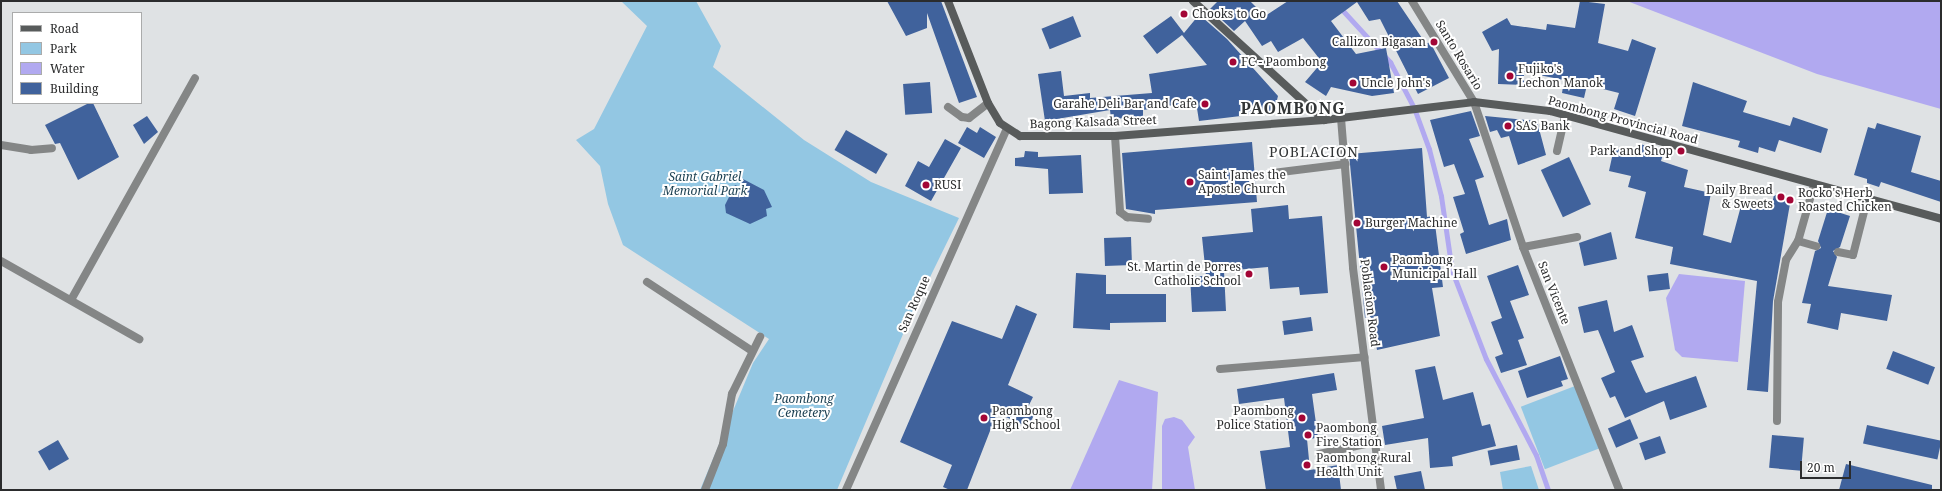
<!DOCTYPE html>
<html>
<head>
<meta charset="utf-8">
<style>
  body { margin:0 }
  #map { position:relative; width:1942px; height:491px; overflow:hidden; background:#dfe2e4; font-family:"Noto Serif",serif }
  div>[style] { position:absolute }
  .green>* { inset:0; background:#93c7e3; transform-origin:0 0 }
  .water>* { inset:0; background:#b1a9f0 }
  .stream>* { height:5px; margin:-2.5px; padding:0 2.5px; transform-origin:2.5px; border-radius:2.5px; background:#b1a9f0 }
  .building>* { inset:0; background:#40629c; transform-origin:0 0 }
  .service>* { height:8px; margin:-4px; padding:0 4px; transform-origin:4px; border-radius:4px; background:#848686 }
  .minor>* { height:8px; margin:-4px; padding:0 4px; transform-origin:4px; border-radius:4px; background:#848686 }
  .tertiary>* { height:8px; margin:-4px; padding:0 4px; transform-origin:4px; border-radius:4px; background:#848686 }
  .secondary>* { height:8px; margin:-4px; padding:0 4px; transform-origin:4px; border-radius:4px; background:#585b5b }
  .dots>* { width:11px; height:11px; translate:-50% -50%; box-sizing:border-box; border:2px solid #fff; border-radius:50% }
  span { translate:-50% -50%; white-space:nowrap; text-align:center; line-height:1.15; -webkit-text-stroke:4px #fff; paint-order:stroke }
  .poi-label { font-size:12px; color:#2b2c2d }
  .left { translate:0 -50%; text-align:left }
  .right { translate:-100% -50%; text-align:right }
  .street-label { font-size:12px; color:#2b2c2d }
  .park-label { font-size:12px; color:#1a3f51; font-style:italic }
  .quarter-label { font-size:14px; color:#323536; letter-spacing:1px }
  .district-label { font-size:16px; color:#323536; font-weight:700; letter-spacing:1px }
  .frame { position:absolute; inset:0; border:2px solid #2b2c2d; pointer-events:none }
  .legend { position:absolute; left:12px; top:12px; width:130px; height:92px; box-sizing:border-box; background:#fff; border:1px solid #aaabab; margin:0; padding:5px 7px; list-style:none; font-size:12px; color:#2b2c2d }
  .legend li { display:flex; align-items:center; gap:8px; height:20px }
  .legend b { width:20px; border:1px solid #aaabab }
  .scale { position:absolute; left:1800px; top:461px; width:51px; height:18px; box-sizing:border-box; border:2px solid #2b2c2d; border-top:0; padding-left:5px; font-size:12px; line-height:14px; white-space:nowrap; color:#2b2c2d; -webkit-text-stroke:3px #fff; paint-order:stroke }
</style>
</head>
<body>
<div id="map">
  <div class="green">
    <div style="clip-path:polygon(621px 1px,696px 1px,721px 46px,713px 67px,804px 140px,871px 182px,959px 218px,909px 320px,837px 490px,700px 490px,753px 363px,769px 339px,623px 245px,608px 204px,600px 166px,576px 140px,594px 129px,647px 26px)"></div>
    <div style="left:1575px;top:386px;width:67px;height:58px;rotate:69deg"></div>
    <div style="clip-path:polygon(1531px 466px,1539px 490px,1503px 490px,1500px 472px)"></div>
  </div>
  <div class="water">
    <div style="clip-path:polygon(1627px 1px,1941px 1px,1941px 109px,1817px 74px)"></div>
    <div style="clip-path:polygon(1679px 274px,1745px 281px,1738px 362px,1682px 357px,1675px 350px,1666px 298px)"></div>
    <div style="clip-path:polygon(1119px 380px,1158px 392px,1152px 490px,1070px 490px)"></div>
    <div style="clip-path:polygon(1174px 417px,1182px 420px,1195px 437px,1188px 447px,1195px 490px,1162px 490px,1162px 426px,1165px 419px)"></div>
  </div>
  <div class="stream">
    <div style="left:1334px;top:1px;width:83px;rotate:47.4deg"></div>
    <div style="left:1390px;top:62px;width:52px;rotate:62.4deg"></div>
    <div style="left:1414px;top:108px;width:44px;rotate:69.9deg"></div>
    <div style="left:1429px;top:149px;width:49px;rotate:75.7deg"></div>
    <div style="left:1441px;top:196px;width:76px;rotate:81.7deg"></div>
    <div style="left:1452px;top:271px;width:94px;rotate:68.9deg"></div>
    <div style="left:1486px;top:359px;width:108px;rotate:62.5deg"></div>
    <div style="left:1536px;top:455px;width:37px;rotate:71deg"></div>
  </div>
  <div class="building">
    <div style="clip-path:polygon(887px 1px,941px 1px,977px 97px,959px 103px,927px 13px,927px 28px,906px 36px)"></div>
    <div style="clip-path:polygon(1218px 1px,1250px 1px,1265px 16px,1288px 1px,1397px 1px,1426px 44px,1430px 42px,1449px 78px,1418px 94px,1380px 19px,1369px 21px,1357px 2px,1331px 21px,1356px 54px,1386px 48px,1394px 93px,1372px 96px,1331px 87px,1326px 96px,1305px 82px,1322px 62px,1303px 38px,1278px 52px,1271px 41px,1262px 46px,1245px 21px,1234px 31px,1210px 9px)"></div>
    <div style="clip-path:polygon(1580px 1px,1605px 4px,1598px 43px,1628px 51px,1632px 39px,1656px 48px,1635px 116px,1614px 109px,1619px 93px,1587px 85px,1584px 98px,1562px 93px,1564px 80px,1524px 72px,1524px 85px,1498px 84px,1499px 49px,1492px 51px,1482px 32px,1507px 18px,1511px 25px,1546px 30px,1547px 24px,1575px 28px)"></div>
    <div style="left:1073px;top:16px;width:22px;height:34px;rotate:68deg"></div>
    <div style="clip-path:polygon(1171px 16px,1184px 33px,1198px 16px,1202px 17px,1227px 39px,1278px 96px,1274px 112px,1199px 121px,1196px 102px,1143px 110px,1143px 117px,1111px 119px,1110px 110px,1045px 121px,1038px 74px,1061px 71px,1064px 96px,1090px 93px,1090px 98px,1152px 93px,1149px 74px,1207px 65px,1182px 35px,1157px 54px,1143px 36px)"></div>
    <div style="left:930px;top:82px;width:31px;height:27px;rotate:86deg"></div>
    <div style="clip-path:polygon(1693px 82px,1747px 101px,1743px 112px,1790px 126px,1793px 117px,1828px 129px,1821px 153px,1779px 140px,1775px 152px,1759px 147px,1758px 153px,1738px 147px,1740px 141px,1682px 126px)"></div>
    <div style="clip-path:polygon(89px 103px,93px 103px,119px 157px,78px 180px,60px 143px,55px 144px,45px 125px)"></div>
    <div style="clip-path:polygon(1471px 111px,1480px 136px,1469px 139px,1484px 177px,1475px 180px,1489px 225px,1507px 219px,1511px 240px,1466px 254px,1460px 234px,1464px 232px,1453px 197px,1465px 194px,1454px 164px,1444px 167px,1430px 120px)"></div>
    <div style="clip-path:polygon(147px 116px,158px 132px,144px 144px,133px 125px)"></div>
    <div style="clip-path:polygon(1485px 116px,1537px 121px,1546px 155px,1518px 165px,1509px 136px,1501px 138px,1497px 130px,1490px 132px)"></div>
    <div style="clip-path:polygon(1877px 123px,1921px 136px,1911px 172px,1941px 181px,1941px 202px,1881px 182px,1879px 187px,1867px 183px,1867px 179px,1854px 175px,1868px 127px,1875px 129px)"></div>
    <div style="clip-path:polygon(967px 127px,977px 133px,980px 127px,996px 137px,984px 158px,958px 143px)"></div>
    <div style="left:846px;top:130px;width:48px;height:23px;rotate:30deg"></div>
    <div style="clip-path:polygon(945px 139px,961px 148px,931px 201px,905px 186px,918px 161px,929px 167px)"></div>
    <div style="clip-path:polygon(1252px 142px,1257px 202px,1155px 210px,1155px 214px,1126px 209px,1122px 153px)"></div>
    <div style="clip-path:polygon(1640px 144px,1664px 151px,1661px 161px,1688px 170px,1684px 187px,1711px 193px,1703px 235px,1731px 243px,1742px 202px,1771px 208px,1774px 195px,1791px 198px,1773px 301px,1768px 392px,1747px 390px,1757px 281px,1670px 264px,1673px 247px,1635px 238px,1646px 192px,1628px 187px,1631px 176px,1609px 171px,1614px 148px,1638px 154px)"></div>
    <div style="clip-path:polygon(1422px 148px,1427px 217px,1434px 216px,1443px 287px,1432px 288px,1440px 336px,1377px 350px,1371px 317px,1365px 318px,1349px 154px)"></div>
    <div style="clip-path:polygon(1025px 151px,1038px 152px,1038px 157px,1081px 155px,1083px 193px,1049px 194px,1048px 169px,1015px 166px,1015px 158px,1024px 157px)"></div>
    <div style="left:1569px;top:157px;width:52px;height:31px;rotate:65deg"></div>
    <div style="clip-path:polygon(743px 179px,764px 190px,772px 207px,766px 209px,767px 216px,750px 224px,726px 213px,725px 205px,735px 185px,740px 187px)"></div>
    <div style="clip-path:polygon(1288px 205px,1289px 219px,1322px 216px,1328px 293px,1300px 295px,1299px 287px,1270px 289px,1268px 267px,1224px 271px,1226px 311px,1192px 312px,1190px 276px,1206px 276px,1202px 237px,1253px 232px,1251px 209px)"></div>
    <div style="clip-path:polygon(1828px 209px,1850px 216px,1840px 247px,1833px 251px,1837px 257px,1828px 286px,1892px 295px,1887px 321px,1841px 313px,1838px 330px,1807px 323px,1811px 304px,1802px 303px,1815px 251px,1821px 248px,1818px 241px)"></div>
    <div style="clip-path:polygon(1611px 232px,1617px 259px,1584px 266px,1579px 243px)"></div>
    <div style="left:1131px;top:237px;width:28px;height:27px;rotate:88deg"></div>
    <div style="clip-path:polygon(1518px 265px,1529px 295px,1510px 301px,1524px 338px,1518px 340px,1527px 365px,1501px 373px,1495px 357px,1503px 354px,1491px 322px,1502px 318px,1487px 276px)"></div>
    <div style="clip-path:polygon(1076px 273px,1106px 275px,1106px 294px,1166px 294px,1166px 322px,1110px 323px,1110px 330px,1073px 328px)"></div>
    <div style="left:1668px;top:273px;width:16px;height:21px;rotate:83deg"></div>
    <div style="clip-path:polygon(1607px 300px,1614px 332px,1632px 325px,1644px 357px,1631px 361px,1644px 390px,1646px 393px,1696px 376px,1707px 407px,1670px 420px,1664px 401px,1625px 418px,1615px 396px,1610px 398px,1601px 378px,1615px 372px,1598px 330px,1584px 333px,1578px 307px)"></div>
    <div style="clip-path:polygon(1016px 305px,1037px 314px,1008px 385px,1033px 397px,1028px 407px,1036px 411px,1028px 427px,997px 413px,967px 490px,950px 490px,943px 487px,952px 465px,900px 442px,952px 321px,1002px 339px)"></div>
    <div style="left:1311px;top:317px;width:14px;height:29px;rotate:82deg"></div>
    <div style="left:1893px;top:351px;width:45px;height:19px;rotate:21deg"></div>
    <div style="clip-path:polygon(1560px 356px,1568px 379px,1561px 381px,1563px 386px,1527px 398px,1518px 371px)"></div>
    <div style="clip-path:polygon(1435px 366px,1443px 400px,1473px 392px,1482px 426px,1490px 424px,1496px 446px,1452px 457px,1453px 466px,1430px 468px,1428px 438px,1385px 445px,1382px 426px,1424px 418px,1415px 370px)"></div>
    <div style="clip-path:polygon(1334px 373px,1337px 390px,1312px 394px,1318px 438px,1307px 439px,1310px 470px,1338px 465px,1341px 490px,1266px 490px,1260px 451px,1290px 447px,1284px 398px,1239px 404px,1237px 389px)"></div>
    <div style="left:1630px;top:419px;width:21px;height:24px;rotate:67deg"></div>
    <div style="left:1867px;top:425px;width:76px;height:19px;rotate:12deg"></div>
    <div style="left:1772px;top:435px;width:32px;height:33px;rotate:5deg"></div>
    <div style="left:1660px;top:436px;width:18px;height:22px;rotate:71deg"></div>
    <div style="left:58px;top:440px;width:22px;height:23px;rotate:60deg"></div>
    <div style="left:1517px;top:445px;width:15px;height:30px;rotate:79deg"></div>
    <div style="clip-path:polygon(1846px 464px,1932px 485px,1932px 490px,1839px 490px)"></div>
    <div style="clip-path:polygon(1421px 471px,1425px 490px,1397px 490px,1394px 476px)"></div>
  </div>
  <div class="service">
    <div style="left:948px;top:107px;width:17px;rotate:36deg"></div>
    <div style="left:962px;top:117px;width:7px;rotate:8deg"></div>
    <div style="left:969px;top:118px;width:24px;rotate:-38deg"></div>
    <div style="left:1115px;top:136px;width:76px;rotate:86.2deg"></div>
    <div style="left:1120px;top:212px;width:9px;rotate:36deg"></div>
    <div style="left:1127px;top:217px;width:21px;rotate:5deg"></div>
    <div style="left:1557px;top:151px;width:37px;rotate:-77deg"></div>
    <div style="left:1273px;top:173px;width:73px;rotate:-7.1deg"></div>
    <div style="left:1814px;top:185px;width:58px;rotate:105.9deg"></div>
    <div style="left:1798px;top:241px;width:19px;rotate:16deg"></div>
    <div style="left:1523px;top:247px;width:55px;rotate:-10.5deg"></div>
    <div style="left:1838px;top:252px;width:15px;rotate:11deg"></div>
    <div style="left:1853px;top:255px;width:57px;rotate:-75.7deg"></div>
    <div style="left:647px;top:282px;width:126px;rotate:33.3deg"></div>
    <div style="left:1220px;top:369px;width:145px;rotate:-4.7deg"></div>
    <div style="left:1777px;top:421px;width:119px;rotate:-89.5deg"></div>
    <div style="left:1778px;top:302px;width:43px;rotate:-79.2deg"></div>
    <div style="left:1786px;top:260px;width:22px;rotate:-58deg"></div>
    <div style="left:1319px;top:454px;width:57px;rotate:-12.1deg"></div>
    <div style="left:705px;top:490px;width:49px;rotate:-68.6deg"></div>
    <div style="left:723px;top:444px;width:51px;rotate:-79.8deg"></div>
    <div style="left:732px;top:394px;width:64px;rotate:-63.8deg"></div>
  </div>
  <div class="minor">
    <div style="left:1412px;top:1px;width:119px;rotate:58.5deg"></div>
    <div style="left:1474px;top:102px;width:153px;rotate:71.3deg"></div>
    <div style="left:1523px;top:247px;width:261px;rotate:68.4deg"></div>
    <div style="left:1px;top:145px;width:30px;rotate:9deg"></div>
    <div style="left:31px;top:150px;width:21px;rotate:-5deg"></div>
    <div style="left:1px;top:261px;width:159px;rotate:29.5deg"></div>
    <div style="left:71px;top:300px;width:254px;rotate:-60.8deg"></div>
    <div style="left:846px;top:490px;width:395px;rotate:-66deg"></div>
  </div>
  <div class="tertiary">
    <div style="left:1341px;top:118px;width:150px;rotate:85.4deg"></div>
    <div style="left:1353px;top:268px;width:224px;rotate:82.8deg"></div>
  </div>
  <div class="secondary">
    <div style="left:948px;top:1px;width:110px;rotate:68.6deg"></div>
    <div style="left:988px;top:103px;width:23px;rotate:59deg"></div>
    <div style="left:1000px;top:123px;width:24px;rotate:33deg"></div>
    <div style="left:1020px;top:136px;width:95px"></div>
    <div style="left:1115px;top:136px;width:210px;rotate:-4.4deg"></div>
    <div style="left:1324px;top:120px;width:151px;rotate:-6.8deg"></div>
    <div style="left:1474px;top:102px;width:77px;rotate:6.8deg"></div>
    <div style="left:1550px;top:111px;width:406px;rotate:15.4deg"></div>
    <div style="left:1193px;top:1px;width:177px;rotate:42.3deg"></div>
  </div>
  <div class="dots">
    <div style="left:1184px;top:14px;background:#a30636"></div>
    <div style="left:1434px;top:42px;background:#a30636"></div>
    <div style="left:1233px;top:62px;background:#a30636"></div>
    <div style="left:1510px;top:76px;background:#a30636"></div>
    <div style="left:1353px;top:83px;background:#a30636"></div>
    <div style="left:1205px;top:104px;background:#a30636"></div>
    <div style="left:1508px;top:126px;background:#a30636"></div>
    <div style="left:1681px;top:151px;background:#a30636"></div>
    <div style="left:1190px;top:182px;background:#a30636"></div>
    <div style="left:926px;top:185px;background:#a30636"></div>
    <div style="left:1781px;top:197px;background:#a30636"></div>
    <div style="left:1790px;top:200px;background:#a30636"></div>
    <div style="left:1357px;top:223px;background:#a30636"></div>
    <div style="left:1384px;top:267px;background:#a30636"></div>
    <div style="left:1249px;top:274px;background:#a30636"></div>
    <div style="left:984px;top:418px;background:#a30636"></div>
    <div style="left:1302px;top:418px;background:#a30636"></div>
    <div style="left:1308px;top:435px;background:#a30636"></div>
    <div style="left:1307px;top:465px;background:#a30636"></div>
  </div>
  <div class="poi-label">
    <span class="left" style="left:1192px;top:14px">Chooks to Go</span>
    <span class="right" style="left:1426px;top:42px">Callizon Bigasan</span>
    <span class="left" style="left:1241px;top:62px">FC - Paombong</span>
    <span class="left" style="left:1518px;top:76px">Fujiko's<br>Lechon Manok</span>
    <span class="left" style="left:1361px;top:83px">Uncle John's</span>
    <span class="right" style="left:1197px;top:104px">Garahe Deli Bar and Cafe</span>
    <span class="left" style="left:1516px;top:126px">SAS Bank</span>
    <span class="right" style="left:1673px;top:151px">Park and Shop</span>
    <span class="left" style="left:1198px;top:182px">Saint James the<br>Apostle Church</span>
    <span class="left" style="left:934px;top:185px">RUSI</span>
    <span class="right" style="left:1773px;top:197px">Daily Bread<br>&amp; Sweets</span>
    <span class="left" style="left:1798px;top:200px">Rocko's Herb<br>Roasted Chicken</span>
    <span class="left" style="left:1365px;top:223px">Burger Machine</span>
    <span class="left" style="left:1392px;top:267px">Paombong<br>Municipal Hall</span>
    <span class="right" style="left:1241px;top:274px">St. Martin de Porres<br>Catholic School</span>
    <span class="left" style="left:992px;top:418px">Paombong<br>High School</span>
    <span class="right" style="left:1294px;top:418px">Paombong<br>Police Station</span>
    <span class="left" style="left:1316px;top:435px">Paombong<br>Fire Station</span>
    <span class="left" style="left:1316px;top:465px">Paombong Rural<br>Health Unit</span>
  </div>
  <div class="street-label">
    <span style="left:1459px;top:55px;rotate:59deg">Santo Rosario</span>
    <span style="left:1623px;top:120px;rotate:15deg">Paombong Provincial Road</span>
    <span style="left:1093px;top:122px;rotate:-2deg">Bagong Kalsada Street</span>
    <span style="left:1554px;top:293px;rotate:68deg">San Vicente</span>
    <span style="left:1370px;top:303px;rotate:83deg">Poblacion Road</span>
    <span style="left:914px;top:304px;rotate:-66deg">San Roque</span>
  </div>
  <div class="park-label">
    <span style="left:705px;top:184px">Saint Gabriel<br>Memorial Park</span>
    <span style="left:804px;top:406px">Paombong<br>Cemetery</span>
  </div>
  <div class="quarter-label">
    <span style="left:1314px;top:152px">POBLACION</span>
  </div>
  <div class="district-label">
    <span style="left:1293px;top:108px">PAOMBONG</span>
  </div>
  <div class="frame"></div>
  <ul class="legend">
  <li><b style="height:5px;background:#585b5b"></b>Road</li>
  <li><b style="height:11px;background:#93c7e3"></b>Park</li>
  <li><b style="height:11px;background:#b1a9f0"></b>Water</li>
  <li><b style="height:11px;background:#40629c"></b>Building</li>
  </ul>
  <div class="scale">20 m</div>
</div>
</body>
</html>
